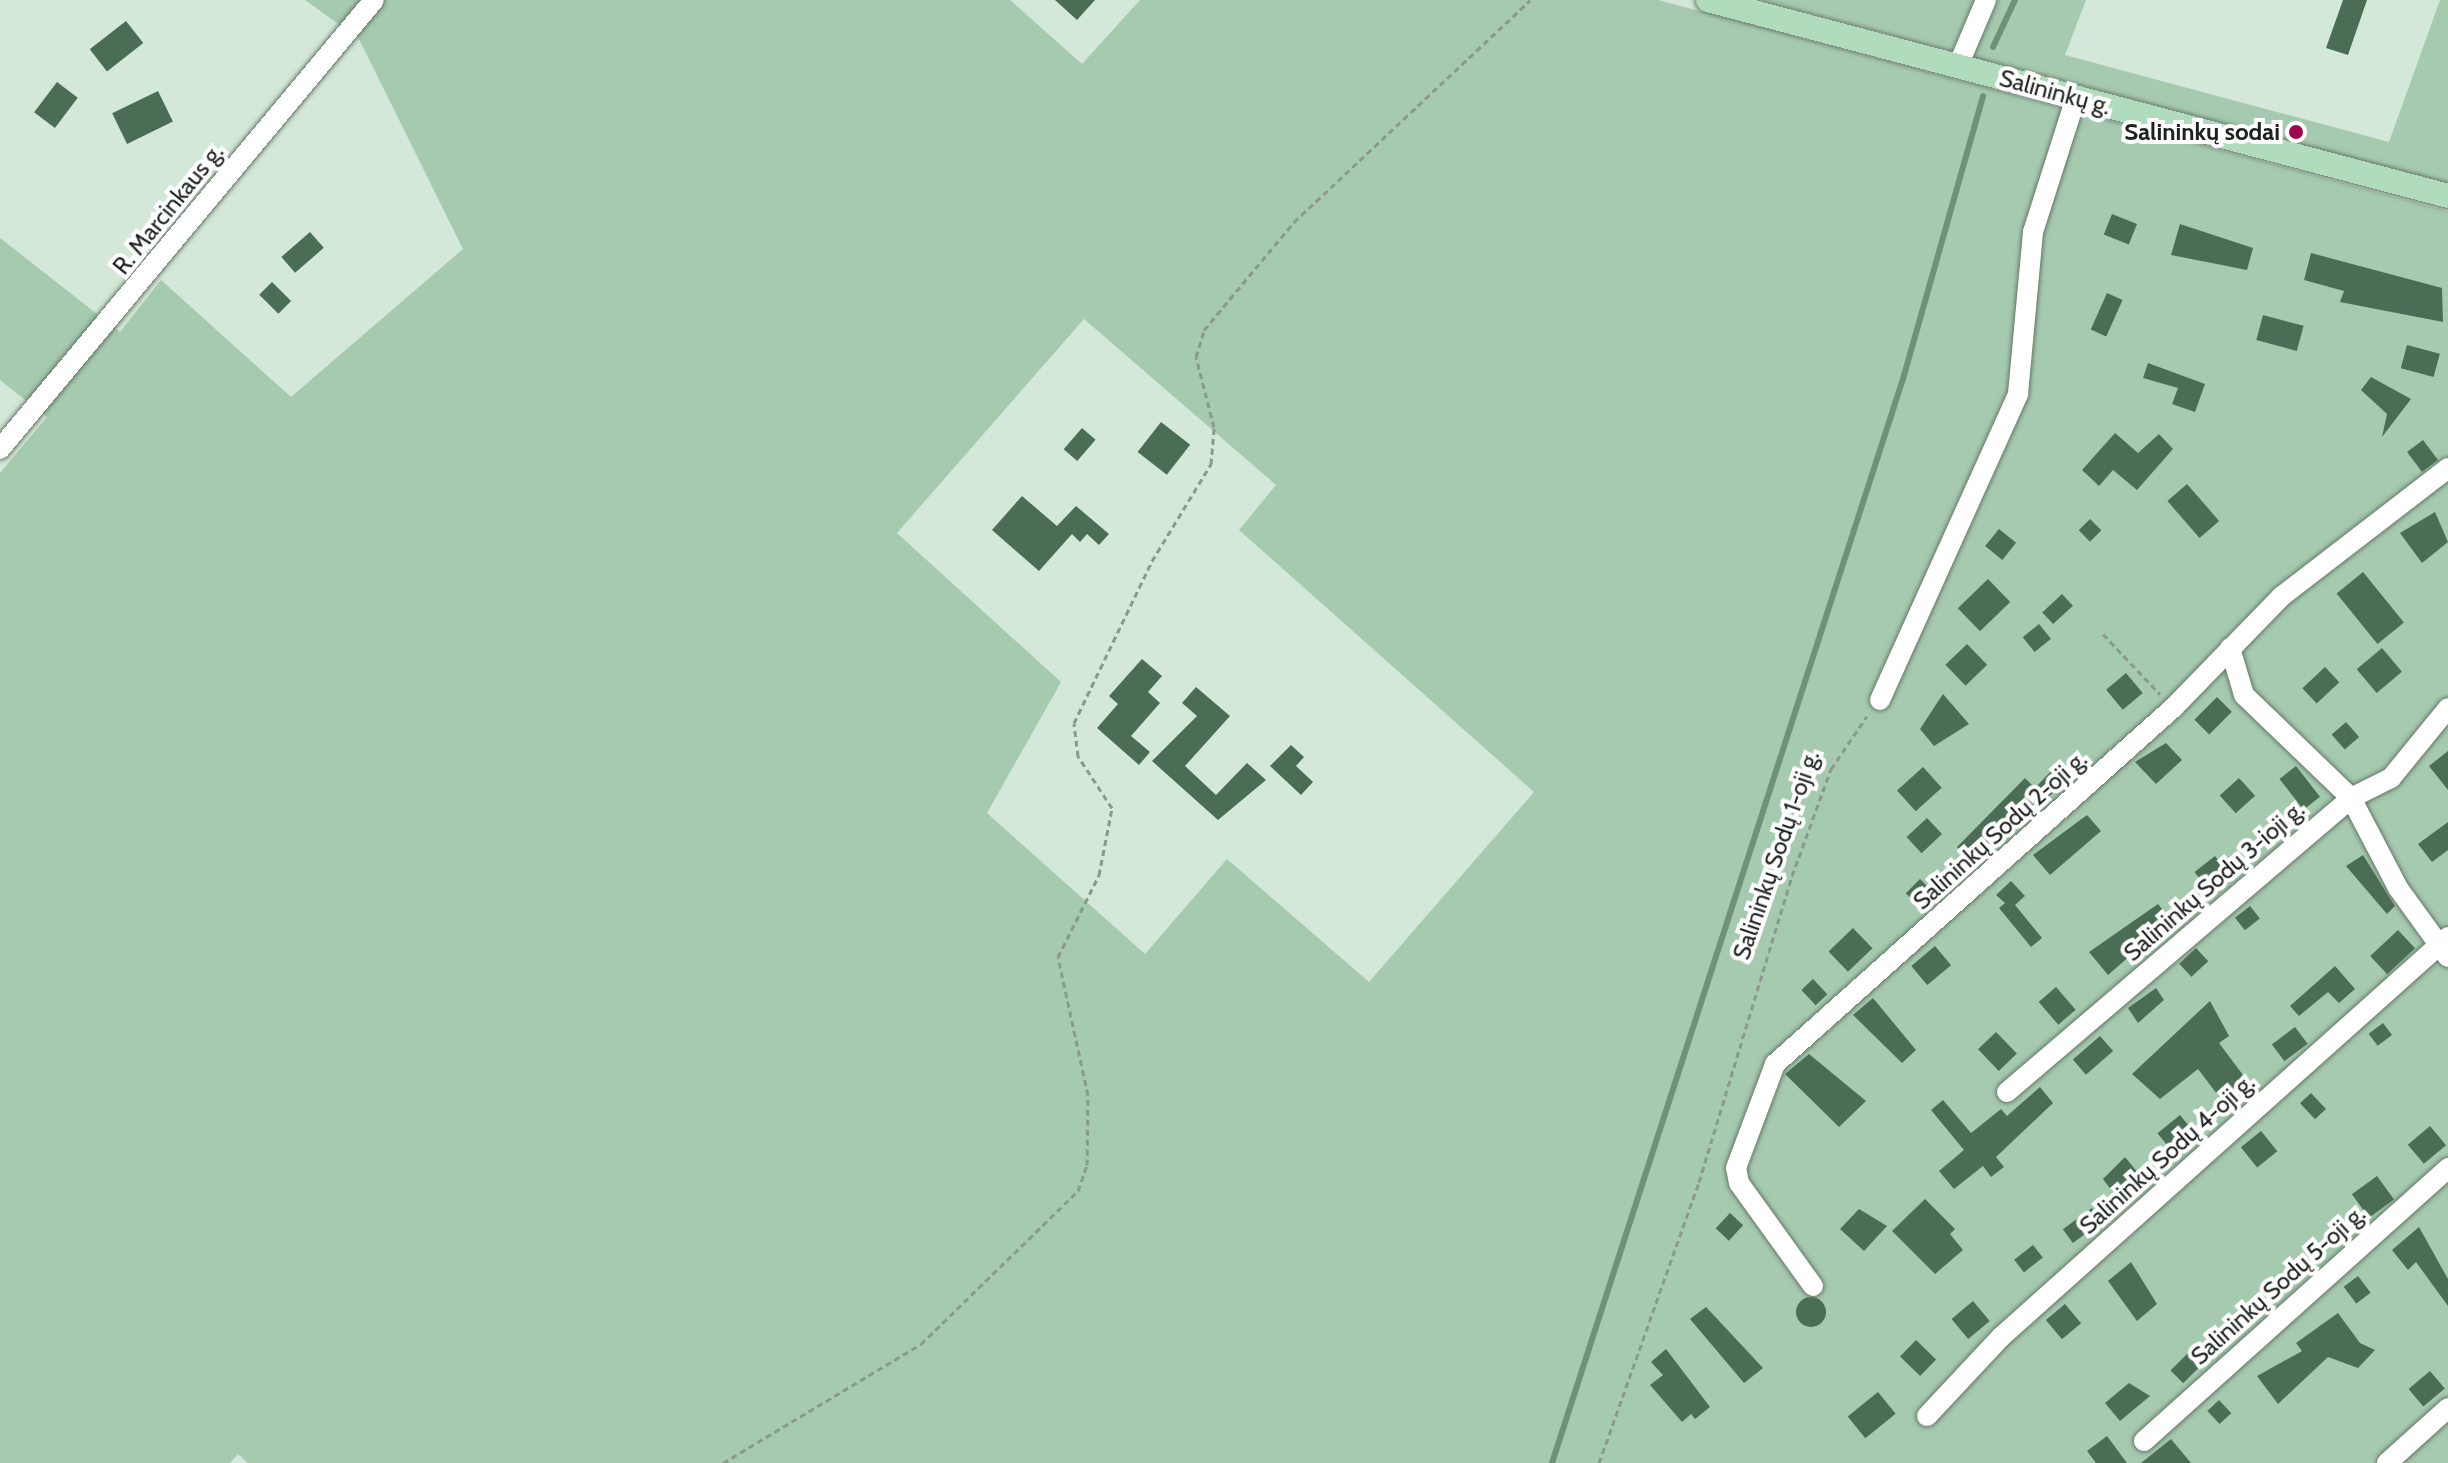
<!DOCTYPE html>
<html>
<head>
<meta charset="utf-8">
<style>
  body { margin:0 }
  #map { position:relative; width:2448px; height:1463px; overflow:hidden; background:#d3e8d8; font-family:Cabin,sans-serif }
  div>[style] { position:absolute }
  .green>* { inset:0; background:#a6caaf }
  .stream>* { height:6px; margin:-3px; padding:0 3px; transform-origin:3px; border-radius:3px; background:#6f9178 }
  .building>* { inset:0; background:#4c6d55; transform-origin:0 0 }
  .round { border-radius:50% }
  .path>* { height:3px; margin-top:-1.5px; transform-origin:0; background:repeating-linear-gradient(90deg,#8a998d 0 6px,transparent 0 10px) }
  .roads { filter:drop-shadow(0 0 2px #657769) drop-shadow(0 0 2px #657769) }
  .minor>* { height:20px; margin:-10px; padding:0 10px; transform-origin:10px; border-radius:10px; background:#fff }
  .major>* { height:24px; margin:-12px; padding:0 12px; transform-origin:12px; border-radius:12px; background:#b0dcbd }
  .dots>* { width:22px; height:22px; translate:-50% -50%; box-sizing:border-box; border:4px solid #fff; border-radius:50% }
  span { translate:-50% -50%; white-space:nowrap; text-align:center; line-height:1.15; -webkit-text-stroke:8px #fff; paint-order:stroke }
  .street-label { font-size:24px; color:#1c231e }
  .poi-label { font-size:24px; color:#1c231e; font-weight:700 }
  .right { translate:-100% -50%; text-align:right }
</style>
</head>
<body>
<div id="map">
  <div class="green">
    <div style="clip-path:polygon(evenodd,305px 0,1010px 0,1082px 64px,1140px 0,1658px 0,2448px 211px,2448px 1463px,248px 1463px,238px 1454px,230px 1463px,0 1463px,0 473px,47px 417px,0 380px,0 238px,120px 332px,161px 280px,291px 397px,463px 249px,359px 39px,305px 0,1084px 319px,1276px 485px,1239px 530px,1534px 792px,1369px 982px,1227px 859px,1145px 954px,987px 813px,1061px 682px,897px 533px,1084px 319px)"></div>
    <div style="clip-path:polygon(1760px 0,2086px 0,2065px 55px,2389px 142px,2440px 0,2448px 0,2448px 183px)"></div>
  </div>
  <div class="stream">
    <div style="left:1993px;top:47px;width:52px;rotate:-64.9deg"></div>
    <div style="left:1552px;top:1463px;width:1139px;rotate:-72.06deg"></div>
    <div style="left:1903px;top:379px;width:294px;rotate:-74.2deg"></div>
  </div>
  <div class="building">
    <div style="clip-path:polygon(1055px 0,1095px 0,1077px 20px)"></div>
    <div style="clip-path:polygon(2343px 0,2367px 0,2348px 55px,2326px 48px)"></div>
    <div style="left:126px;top:21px;width:28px;height:46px;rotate:52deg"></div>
    <div style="left:57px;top:82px;width:26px;height:38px;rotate:37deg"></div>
    <div style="left:158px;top:91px;width:34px;height:51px;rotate:64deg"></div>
    <div style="left:2112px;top:214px;width:27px;height:22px;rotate:22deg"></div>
    <div style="clip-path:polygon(2180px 224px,2253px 248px,2247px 270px,2171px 255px)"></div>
    <div style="left:310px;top:232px;width:21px;height:38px;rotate:49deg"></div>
    <div style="clip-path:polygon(2311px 253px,2442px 288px,2443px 322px,2340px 302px,2344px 291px,2304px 280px)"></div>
    <div style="left:272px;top:282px;width:27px;height:18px;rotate:45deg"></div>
    <div style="left:2107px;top:293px;width:17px;height:40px;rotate:24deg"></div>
    <div style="left:2263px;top:315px;width:42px;height:26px;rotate:15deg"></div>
    <div style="left:2407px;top:345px;width:34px;height:24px;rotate:15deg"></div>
    <div style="clip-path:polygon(2148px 363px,2205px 384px,2195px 412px,2172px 404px,2178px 388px,2143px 378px)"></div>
    <div style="clip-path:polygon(2371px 377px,2411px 399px,2382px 437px,2387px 414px,2361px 390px)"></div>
    <div style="left:1161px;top:422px;width:37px;height:38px;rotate:38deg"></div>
    <div style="left:1082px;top:428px;width:18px;height:28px;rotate:41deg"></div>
    <div style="clip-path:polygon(2115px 433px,2138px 453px,2159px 434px,2173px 449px,2137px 490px,2113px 470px,2099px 486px,2082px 470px)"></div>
    <div style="left:2423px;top:440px;width:25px;height:20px;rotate:53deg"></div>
    <div style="left:2187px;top:484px;width:49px;height:26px;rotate:49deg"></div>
    <div style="clip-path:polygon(1022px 496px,1057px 526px,1076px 506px,1109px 534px,1099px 545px,1087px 534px,1080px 542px,1072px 534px,1039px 571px,992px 530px)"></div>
    <div style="clip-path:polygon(2435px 512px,2448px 542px,2422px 563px,2400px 533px)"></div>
    <div style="left:2090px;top:519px;width:16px;height:16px;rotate:45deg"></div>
    <div style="left:1999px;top:529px;width:22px;height:22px;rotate:39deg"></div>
    <div style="left:2363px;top:572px;width:65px;height:34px;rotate:51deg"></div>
    <div style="left:1988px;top:579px;width:32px;height:42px;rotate:46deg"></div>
    <div style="left:2062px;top:594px;width:16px;height:27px;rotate:47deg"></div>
    <div style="left:2039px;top:624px;width:19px;height:21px;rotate:51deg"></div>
    <div style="left:1967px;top:644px;width:29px;height:30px;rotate:46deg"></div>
    <div style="left:2382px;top:648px;width:31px;height:33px;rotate:50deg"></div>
    <div style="clip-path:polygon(1142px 659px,1162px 676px,1148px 692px,1160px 703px,1131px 736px,1150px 752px,1139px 765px,1097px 728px,1118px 704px,1109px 696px)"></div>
    <div style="left:2325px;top:667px;width:21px;height:31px;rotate:47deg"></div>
    <div style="left:2126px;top:673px;width:26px;height:26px;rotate:50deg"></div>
    <div style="clip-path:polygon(1196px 687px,1230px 716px,1185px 766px,1216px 795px,1247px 763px,1266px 780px,1218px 820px,1152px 761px,1197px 716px,1182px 703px)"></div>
    <div style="clip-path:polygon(1943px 694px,1969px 724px,1934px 746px,1920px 729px)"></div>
    <div style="left:2217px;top:697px;width:21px;height:32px;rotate:45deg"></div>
    <div style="left:2346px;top:722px;width:20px;height:19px;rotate:49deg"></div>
    <div style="clip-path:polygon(2166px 743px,2182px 760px,2156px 784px,2135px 762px)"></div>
    <div style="clip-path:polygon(1291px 745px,1304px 757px,1296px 766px,1313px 782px,1301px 795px,1270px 766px)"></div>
    <div style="clip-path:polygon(2448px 751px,2448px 790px,2429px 766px)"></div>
    <div style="left:2296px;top:766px;width:39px;height:21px;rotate:52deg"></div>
    <div style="left:1923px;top:767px;width:28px;height:35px;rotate:48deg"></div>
    <div style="clip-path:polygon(2053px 769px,2066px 781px,1972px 867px,1957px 847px,2025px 778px,2035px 788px)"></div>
    <div style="left:2239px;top:778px;width:24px;height:26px;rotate:48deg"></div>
    <div style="clip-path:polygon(2087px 815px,2101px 831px,2050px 875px,2033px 855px)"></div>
    <div style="left:1927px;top:818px;width:22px;height:28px;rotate:47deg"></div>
    <div style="clip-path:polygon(2448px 822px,2448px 850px,2432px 862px,2418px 844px)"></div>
    <div style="clip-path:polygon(2363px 855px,2395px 906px,2387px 914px,2346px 866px)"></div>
    <div style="left:2215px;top:856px;width:24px;height:26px;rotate:52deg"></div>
    <div style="left:1920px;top:879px;width:21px;height:20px;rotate:45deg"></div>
    <div style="clip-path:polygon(2011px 881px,2025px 896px,2015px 905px,2042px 938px,2031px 947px,1999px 908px,2005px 903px,1996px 895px)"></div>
    <div style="clip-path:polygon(2158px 904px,2171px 920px,2108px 975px,2089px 952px)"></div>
    <div style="left:2250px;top:906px;width:16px;height:19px;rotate:52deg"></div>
    <div style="left:1853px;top:928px;width:28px;height:34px;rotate:46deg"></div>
    <div style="left:2398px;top:930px;width:25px;height:38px;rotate:47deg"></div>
    <div style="left:1935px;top:946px;width:25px;height:31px;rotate:50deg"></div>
    <div style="left:2196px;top:948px;width:18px;height:23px;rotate:47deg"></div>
    <div style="clip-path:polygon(2335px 966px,2355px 989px,2339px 1003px,2328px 992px,2299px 1016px,2290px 1006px)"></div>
    <div style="left:1813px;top:979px;width:21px;height:16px;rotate:47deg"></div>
    <div style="left:2056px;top:987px;width:30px;height:23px;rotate:49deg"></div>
    <div style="clip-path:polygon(2156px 988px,2164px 1000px,2138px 1023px,2128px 1008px)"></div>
    <div style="clip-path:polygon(1873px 998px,1916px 1050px,1902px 1063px,1853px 1015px)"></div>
    <div style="clip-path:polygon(2210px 1001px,2229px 1036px,2219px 1043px,2246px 1079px,2220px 1098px,2198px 1069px,2160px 1099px,2132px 1074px)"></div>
    <div style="left:2383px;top:1023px;width:15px;height:18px;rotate:53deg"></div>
    <div style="left:2295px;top:1027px;width:21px;height:29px;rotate:53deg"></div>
    <div style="left:1996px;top:1032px;width:30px;height:25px;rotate:46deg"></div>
    <div style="left:2100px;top:1036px;width:20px;height:36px;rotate:49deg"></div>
    <div style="clip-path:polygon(1809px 1054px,1866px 1101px,1839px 1127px,1785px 1074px)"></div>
    <div style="clip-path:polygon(2040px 1087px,2053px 1103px,1996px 1157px,2004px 1167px,1991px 1177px,1983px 1166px,1954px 1189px,1939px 1171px,1964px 1150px,1931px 1110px,1943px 1100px,1971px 1133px,2001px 1109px,2007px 1116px)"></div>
    <div style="left:2311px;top:1093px;width:22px;height:15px;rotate:47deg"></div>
    <div style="left:2180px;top:1115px;width:27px;height:29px;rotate:51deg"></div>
    <div style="left:2430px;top:1126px;width:25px;height:29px;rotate:50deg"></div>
    <div style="left:2261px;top:1131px;width:26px;height:26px;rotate:51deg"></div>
    <div style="clip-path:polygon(2125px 1157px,2139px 1174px,2114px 1194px,2103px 1179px)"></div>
    <div style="left:2377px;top:1176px;width:29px;height:31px;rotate:54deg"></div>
    <div style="clip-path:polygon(1925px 1199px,1955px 1229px,1950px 1234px,1963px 1250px,1935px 1274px,1892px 1231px)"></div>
    <div style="left:2092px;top:1208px;width:17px;height:36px;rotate:54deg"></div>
    <div style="clip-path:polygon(1859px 1209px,1887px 1226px,1864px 1251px,1840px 1229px)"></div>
    <div style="left:1730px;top:1213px;width:18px;height:21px;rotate:43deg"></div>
    <div style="clip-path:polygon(2419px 1227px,2448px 1279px,2448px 1306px,2416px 1262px,2408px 1270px,2392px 1250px)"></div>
    <div style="left:2033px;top:1245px;width:16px;height:24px;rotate:52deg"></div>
    <div style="clip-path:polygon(2131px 1262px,2157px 1304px,2137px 1321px,2108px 1281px)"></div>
    <div style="left:2358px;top:1276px;width:21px;height:18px;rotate:53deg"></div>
    <div class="round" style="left:1796px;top:1297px;width:30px;height:30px"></div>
    <div style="left:1973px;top:1301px;width:26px;height:28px;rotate:50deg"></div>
    <div style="left:2065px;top:1304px;width:25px;height:25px;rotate:50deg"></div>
    <div style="clip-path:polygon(1706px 1307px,1763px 1368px,1744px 1383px,1690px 1319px)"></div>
    <div style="clip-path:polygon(2338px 1313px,2360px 1343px,2375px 1350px,2358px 1368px,2328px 1357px,2278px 1404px,2257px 1376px,2302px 1351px,2296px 1343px)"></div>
    <div style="left:1916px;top:1340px;width:28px;height:23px;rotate:44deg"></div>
    <div style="clip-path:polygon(1666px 1349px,1710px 1407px,1695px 1419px,1691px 1414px,1682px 1422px,1650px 1385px,1663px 1375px,1651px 1362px)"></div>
    <div style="left:2191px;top:1350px;width:18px;height:29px;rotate:45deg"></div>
    <div style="left:2430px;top:1371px;width:23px;height:28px;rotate:50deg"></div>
    <div style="clip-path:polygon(2129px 1383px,2150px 1396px,2120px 1421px,2105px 1403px)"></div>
    <div style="left:1878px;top:1392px;width:28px;height:39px;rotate:51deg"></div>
    <div style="left:2219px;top:1400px;width:18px;height:16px;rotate:47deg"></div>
    <div style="clip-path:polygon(2107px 1436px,2127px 1463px,2096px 1463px,2087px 1451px)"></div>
    <div style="clip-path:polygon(2171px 1439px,2191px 1463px,2141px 1463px)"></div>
  </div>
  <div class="path">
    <div style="left:2103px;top:634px;width:83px;rotate:46.5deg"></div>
    <div style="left:723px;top:1463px;width:231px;rotate:-31deg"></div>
    <div style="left:921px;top:1344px;width:219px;rotate:-44.3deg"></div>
    <div style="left:1078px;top:1191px;width:28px;rotate:-71deg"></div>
    <div style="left:1087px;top:1165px;width:70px;rotate:-89.2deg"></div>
    <div style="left:1088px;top:1095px;width:141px;rotate:-102.3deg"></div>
    <div style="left:1058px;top:957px;width:92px;rotate:-63.4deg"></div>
    <div style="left:1099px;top:875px;width:68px;rotate:-79deg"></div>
    <div style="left:1112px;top:808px;width:62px;rotate:-123.2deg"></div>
    <div style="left:1078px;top:756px;width:33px;rotate:-97deg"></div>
    <div style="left:1074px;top:723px;width:180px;rotate:-64.3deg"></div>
    <div style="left:1152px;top:561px;width:114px;rotate:-58.7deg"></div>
    <div style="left:1211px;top:464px;width:37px;rotate:-85deg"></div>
    <div style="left:1214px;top:427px;width:72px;rotate:-104.4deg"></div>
    <div style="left:1196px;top:357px;width:28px;rotate:-73deg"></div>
    <div style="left:1204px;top:330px;width:141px;rotate:-50.2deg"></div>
    <div style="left:1294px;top:222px;width:324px;rotate:-43.2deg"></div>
    <div style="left:1599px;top:1463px;width:298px;rotate:-70.4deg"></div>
    <div style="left:1699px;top:1182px;width:320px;rotate:-73.1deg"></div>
    <div style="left:1792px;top:876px;width:114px;rotate:-70deg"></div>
    <div style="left:1831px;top:769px;width:64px;rotate:-55.8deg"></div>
  </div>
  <div class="roads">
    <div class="minor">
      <div style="left:1958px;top:66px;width:72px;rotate:-67deg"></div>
      <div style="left:0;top:449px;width:584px;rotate:-50.21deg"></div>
      <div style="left:2230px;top:648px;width:49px;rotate:73.4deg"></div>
      <div style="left:2244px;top:695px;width:149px;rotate:43.9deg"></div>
      <div style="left:2351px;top:798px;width:102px;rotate:62.4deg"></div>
      <div style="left:2398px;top:888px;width:85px;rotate:54.1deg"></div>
      <div style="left:1880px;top:700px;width:336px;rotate:-65.7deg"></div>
      <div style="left:2018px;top:394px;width:163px;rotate:-84.7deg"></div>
      <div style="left:2033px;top:232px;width:142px;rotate:-72.3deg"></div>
      <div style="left:2007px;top:1092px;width:453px;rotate:-40.5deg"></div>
      <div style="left:2351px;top:798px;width:45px;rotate:-26.6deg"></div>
      <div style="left:2391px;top:778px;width:90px;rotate:-50.8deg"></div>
      <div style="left:1813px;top:1286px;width:127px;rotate:-125.7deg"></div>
      <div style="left:1739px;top:1183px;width:15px;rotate:-101deg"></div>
      <div style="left:1736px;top:1168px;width:111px;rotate:-69.4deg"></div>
      <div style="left:1775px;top:1064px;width:534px;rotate:-41.81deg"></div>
      <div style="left:2173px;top:708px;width:156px;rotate:-45.8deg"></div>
      <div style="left:2282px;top:596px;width:210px;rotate:-37.6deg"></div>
      <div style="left:1927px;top:1416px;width:108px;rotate:-46.9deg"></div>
      <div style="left:2001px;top:1337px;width:600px;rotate:-41.82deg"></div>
      <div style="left:2144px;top:1441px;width:409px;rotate:-41.9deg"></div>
      <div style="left:2387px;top:1463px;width:82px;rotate:-42deg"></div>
    </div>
    <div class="major">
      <div style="left:1708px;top:0;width:766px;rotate:14.83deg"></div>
    </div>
  </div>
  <div class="dots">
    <div style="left:2296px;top:132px;background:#9f074d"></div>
  </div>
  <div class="street-label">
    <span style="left:2055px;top:92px;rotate:15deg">Salininkų g.</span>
    <span style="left:168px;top:209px;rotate:-51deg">R. Marcinkaus g.</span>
    <span style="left:2000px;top:830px;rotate:-42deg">Salininkų Sodų 2-oji g.</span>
    <span style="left:1776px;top:855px;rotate:-71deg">Salininkų Sodų 1-oji g.</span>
    <span style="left:2214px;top:881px;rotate:-41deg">Salininkų Sodų 3-ioji g.</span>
    <span style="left:2167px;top:1154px;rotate:-42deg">Salininkų Sodų 4-oji g.</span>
    <span style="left:2278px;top:1285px;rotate:-42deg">Salininkų Sodų 5-oji g.</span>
  </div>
  <div class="poi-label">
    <span class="right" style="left:2280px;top:132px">Salininkų sodai</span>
  </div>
</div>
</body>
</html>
